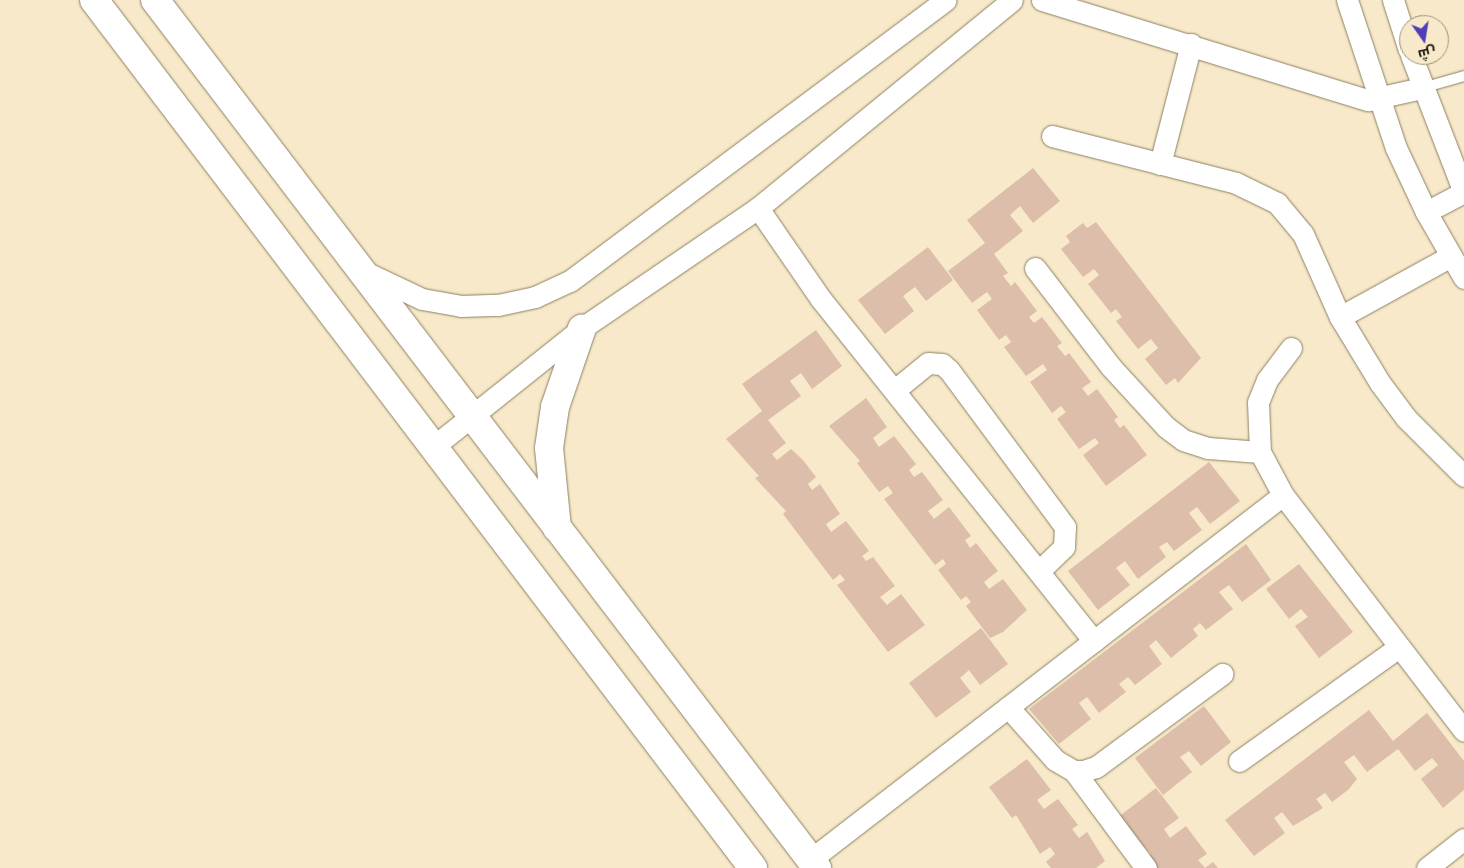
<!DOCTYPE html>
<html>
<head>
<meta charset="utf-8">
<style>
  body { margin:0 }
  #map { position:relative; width:1464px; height:868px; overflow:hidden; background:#f7e9c9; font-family:"Golos Text",Cairo,sans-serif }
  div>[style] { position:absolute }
  .building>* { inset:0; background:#dcbeaa }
  .roads { filter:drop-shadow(0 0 1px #8c8063) drop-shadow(0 0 1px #8c8063) }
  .service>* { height:10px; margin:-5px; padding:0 5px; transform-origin:5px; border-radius:5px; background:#fff }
  .minor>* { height:21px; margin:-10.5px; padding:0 10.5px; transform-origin:10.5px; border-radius:10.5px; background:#fff }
  .secondary>* { height:28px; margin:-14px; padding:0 14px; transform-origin:14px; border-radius:14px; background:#fff }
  span { translate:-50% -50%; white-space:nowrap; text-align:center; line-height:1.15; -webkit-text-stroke:5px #f7e9c9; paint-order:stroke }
  .north { position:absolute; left:1399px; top:15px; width:50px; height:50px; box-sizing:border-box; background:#f7e9c9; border:1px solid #9e937c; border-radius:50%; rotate:167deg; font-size:14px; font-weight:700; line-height:20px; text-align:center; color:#181308 }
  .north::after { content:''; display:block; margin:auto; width:18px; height:22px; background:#4f3eb5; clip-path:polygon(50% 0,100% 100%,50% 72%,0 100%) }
</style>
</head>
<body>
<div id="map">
  <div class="building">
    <div style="clip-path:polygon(1033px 168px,1060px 201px,1033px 223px,1020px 206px,1010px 215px,1023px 231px,994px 254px,1008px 273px,1003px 276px,1011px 286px,1015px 282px,1037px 311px,1029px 317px,1034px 323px,1042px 317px,1062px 343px,1057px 346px,1065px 356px,1069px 353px,1091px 382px,1082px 388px,1088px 396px,1097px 389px,1118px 417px,1114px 420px,1120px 428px,1124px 425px,1147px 455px,1106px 486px,1083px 455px,1099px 443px,1095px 438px,1079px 449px,1057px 419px,1066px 412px,1061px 406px,1052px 413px,1030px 382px,1047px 370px,1043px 364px,1026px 376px,1004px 347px,1011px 342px,1006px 335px,999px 340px,977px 310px,992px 299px,987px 292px,972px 303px,948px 271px,985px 243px,967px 220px)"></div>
    <div style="clip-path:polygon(1096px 222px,1201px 358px,1178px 383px,1175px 378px,1166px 385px,1145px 359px,1158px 348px,1151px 339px,1138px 349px,1116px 321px,1122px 317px,1116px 309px,1111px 313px,1088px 284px,1099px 275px,1094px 269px,1083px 277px,1061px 249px,1070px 242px,1066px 236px,1083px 223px,1087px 228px)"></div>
    <div style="clip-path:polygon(928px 247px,953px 280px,926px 301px,915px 287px,903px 296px,914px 311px,885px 334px,858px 300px)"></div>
    <div style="clip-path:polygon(816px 330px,842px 366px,812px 389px,801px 373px,790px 381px,801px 396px,768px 420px,786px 443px,772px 454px,777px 460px,791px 449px,803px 460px,816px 477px,808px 484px,812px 490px,820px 484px,840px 514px,826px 524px,831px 532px,846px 521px,869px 551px,862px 556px,866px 561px,873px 557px,895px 586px,880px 597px,887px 605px,901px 594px,925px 625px,888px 652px,837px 585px,845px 580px,840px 574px,833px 580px,783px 514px,786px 511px,755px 478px,759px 476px,726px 439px,762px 411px,742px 384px)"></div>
    <div style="clip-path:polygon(866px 398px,887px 427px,873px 438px,879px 447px,894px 436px,916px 464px,909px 470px,914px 477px,922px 472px,943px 500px,928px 511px,934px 519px,949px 507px,971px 536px,965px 540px,970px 548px,976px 543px,998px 571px,984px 582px,989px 589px,1003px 579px,1027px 610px,1003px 632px,990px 638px,966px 606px,971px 602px,966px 596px,961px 600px,938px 570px,946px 564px,943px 559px,935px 565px,884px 499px,893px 493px,888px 486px,879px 492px,857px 463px,860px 461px,829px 426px)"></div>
    <div style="clip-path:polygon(1209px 462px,1240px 501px,1210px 524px,1197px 507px,1189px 513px,1202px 530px,1174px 551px,1167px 542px,1159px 547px,1166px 557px,1138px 579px,1125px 561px,1116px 568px,1130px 585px,1098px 610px,1068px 571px)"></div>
    <div style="clip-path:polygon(1246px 544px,1271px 580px,1242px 602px,1229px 585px,1219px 592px,1233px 609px,1206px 630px,1200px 623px,1193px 629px,1198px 636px,1171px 658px,1156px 640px,1149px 646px,1162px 664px,1135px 685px,1128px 677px,1119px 684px,1126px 692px,1099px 713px,1087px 697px,1079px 703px,1091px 719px,1059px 744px,1029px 709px)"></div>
    <div style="clip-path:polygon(1299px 564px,1353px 632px,1319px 658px,1295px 626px,1308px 617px,1301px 609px,1289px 619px,1266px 589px)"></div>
    <div style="clip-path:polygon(981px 628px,1008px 664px,980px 685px,969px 670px,960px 678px,971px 692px,936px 718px,909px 683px)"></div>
    <div style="clip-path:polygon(1204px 706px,1231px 742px,1201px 766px,1189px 751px,1180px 757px,1192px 772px,1163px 795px,1135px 758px)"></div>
    <div style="clip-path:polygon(1369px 710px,1393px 741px,1427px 713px,1464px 761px,1464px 790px,1443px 808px,1421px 779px,1438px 765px,1432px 758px,1415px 771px,1398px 749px,1367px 772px,1354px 755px,1344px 762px,1357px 779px,1348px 790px,1332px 802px,1325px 793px,1316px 799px,1323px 808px,1293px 826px,1282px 812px,1274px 818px,1285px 833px,1254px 856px,1225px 820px)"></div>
    <div style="clip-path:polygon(1027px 759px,1051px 790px,1037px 800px,1044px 809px,1058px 799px,1078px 825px,1072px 829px,1079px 838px,1087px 832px,1105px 861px,1096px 868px,1051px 868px,1046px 862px,1055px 854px,1050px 847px,1040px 854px,1016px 815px,1012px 818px,989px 787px)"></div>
    <div style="clip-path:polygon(1156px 788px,1179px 818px,1164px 829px,1170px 838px,1186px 826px,1207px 854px,1198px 860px,1205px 868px,1213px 862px,1218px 868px,1156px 868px,1147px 856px,1151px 854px,1117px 818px)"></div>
  </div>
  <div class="roads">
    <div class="service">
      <div style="left:1422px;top:88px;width:44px;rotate:-15.9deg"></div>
    </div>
    <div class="minor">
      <div style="left:1042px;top:0;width:341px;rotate:17.1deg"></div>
      <div style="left:1368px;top:100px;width:55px;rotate:-12.5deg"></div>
      <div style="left:1347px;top:0;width:156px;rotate:71.7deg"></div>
      <div style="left:1396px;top:148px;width:71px;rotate:64.9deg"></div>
      <div style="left:1426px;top:212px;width:76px;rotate:60.1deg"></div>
      <div style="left:1393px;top:0;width:52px;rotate:72.3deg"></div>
      <div style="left:1411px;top:55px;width:147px;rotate:68.9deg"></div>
      <div style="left:1052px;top:136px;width:190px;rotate:14.3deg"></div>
      <div style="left:1236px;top:183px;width:46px;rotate:26deg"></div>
      <div style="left:1277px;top:203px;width:40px;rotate:50deg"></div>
      <div style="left:1303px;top:234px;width:91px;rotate:66deg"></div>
      <div style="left:1340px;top:317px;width:77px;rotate:58.8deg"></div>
      <div style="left:1380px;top:383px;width:44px;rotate:53.4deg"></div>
      <div style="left:1406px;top:418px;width:82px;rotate:45deg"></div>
      <div style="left:1160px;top:164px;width:124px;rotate:-75.5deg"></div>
      <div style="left:758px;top:208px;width:109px;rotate:55.4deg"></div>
      <div style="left:820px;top:298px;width:439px;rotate:51.4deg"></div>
      <div style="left:1426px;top:212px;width:43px;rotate:-27.8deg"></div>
      <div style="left:1035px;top:268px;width:125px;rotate:52.5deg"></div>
      <div style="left:1111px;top:367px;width:81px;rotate:47.5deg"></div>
      <div style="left:1166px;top:427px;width:21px;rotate:37deg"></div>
      <div style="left:1183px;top:440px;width:26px;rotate:18deg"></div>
      <div style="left:1208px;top:448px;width:52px;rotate:4.4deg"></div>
      <div style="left:365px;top:272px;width:63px;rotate:25.3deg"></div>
      <div style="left:422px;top:299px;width:39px;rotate:10deg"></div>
      <div style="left:460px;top:306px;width:38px;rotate:-2deg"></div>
      <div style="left:498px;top:305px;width:38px;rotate:-12deg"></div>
      <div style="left:535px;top:297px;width:38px;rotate:-25deg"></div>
      <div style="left:570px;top:281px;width:469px;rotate:-36.8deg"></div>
      <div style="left:1340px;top:317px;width:124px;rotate:-28.8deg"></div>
      <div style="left:1291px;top:348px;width:40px;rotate:127deg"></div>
      <div style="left:1267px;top:380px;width:24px;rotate:112deg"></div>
      <div style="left:1258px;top:402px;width:50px;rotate:87.7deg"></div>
      <div style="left:1260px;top:452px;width:49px;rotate:61.9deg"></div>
      <div style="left:1283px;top:495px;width:297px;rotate:52.5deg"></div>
      <div style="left:896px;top:389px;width:41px;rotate:-39.1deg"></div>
      <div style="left:928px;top:363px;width:14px;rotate:4deg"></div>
      <div style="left:942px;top:364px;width:9px;rotate:41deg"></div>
      <div style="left:949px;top:370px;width:195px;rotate:53.5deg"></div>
      <div style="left:1065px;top:527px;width:20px;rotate:93deg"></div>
      <div style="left:1064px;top:547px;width:35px;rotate:136deg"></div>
      <div style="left:433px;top:447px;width:191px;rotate:-38.6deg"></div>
      <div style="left:582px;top:328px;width:213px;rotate:-34.3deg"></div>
      <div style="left:758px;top:208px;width:328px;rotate:-39.3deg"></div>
      <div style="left:1008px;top:707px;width:71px;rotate:48.4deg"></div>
      <div style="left:1055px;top:760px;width:22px;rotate:30deg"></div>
      <div style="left:1074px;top:771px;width:9px"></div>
      <div style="left:1083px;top:771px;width:14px;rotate:-17deg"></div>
      <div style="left:1096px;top:767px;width:157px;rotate:-36.4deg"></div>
      <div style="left:1239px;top:761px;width:196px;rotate:-35.5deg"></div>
      <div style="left:1074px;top:771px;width:121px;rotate:53.4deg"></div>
      <div style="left:810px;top:860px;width:597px;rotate:-37.66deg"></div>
      <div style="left:1427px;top:868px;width:47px;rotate:-38.1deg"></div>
    </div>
    <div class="secondary">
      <div style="left:94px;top:0;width:1090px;rotate:52.79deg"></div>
      <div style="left:155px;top:0;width:1092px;rotate:52.67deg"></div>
      <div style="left:557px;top:528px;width:80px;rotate:-95.7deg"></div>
      <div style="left:549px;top:448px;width:41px;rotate:-81.7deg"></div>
      <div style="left:555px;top:407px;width:83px;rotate:-71.1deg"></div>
    </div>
  </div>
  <div class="north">ش</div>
</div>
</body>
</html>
